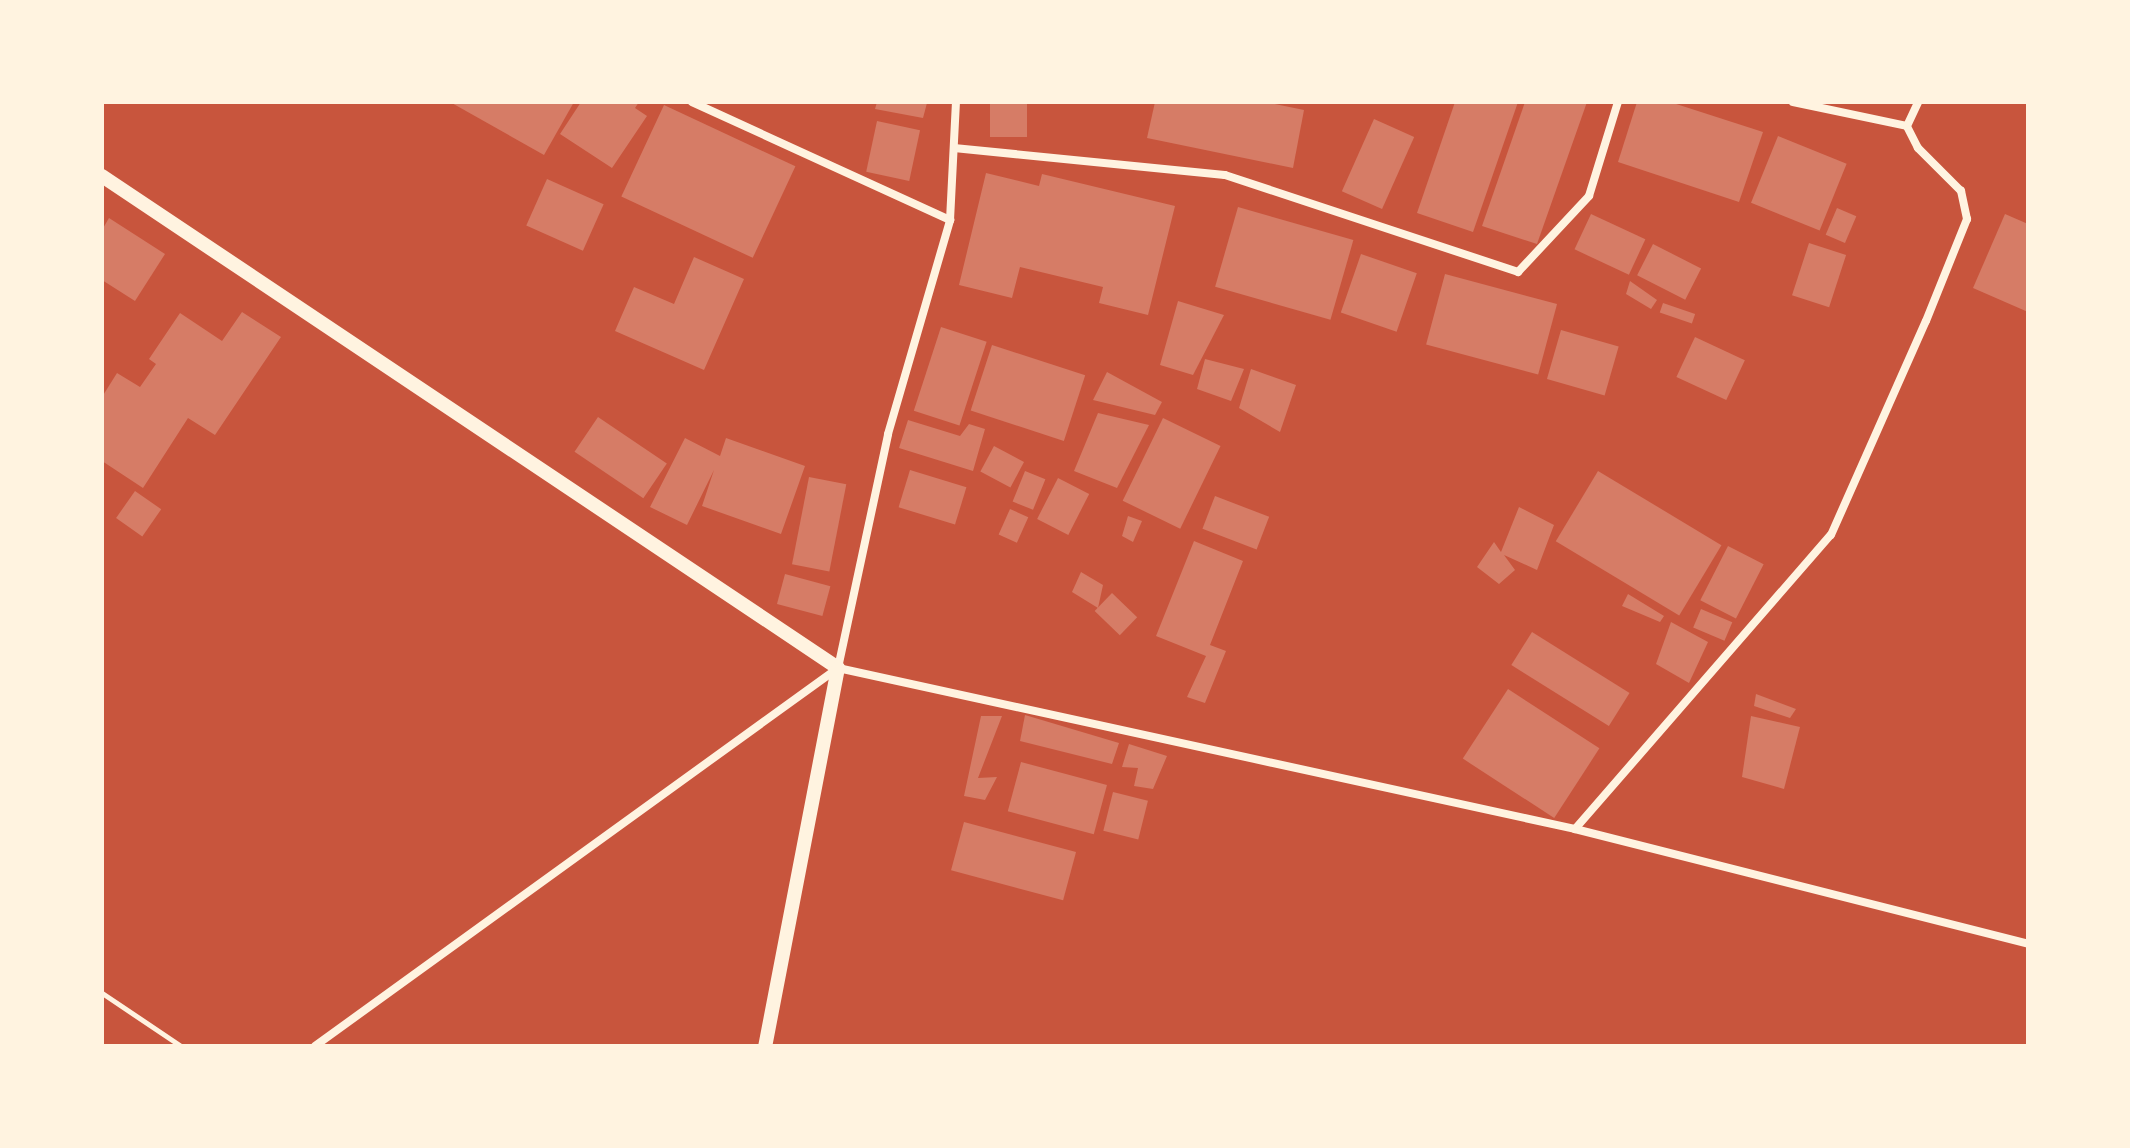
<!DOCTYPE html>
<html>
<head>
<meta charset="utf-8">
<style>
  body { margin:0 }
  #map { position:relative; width:2130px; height:1148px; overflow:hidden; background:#c8553d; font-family:"Times New Roman",serif }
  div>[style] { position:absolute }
  .building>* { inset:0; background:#d67c66; transform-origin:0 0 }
  .path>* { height:5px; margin:-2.5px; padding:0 2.5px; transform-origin:2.5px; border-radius:2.5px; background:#fff3e0 }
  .minor>* { height:8px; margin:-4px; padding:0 4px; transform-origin:4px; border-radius:4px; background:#fff3e0 }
  .tertiary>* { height:14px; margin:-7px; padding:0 7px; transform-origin:7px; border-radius:7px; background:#fff3e0 }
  span { translate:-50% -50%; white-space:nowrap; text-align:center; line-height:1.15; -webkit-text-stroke:8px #fff3e0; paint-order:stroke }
  .frame { position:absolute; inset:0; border:104px solid #fff3e0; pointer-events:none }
</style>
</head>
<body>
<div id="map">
  <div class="building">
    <div style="clip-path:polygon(450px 102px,574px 102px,544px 155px)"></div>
    <div style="clip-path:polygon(581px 102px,639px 102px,635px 108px,647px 116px,612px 168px,560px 134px)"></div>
    <div style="clip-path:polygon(877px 102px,919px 102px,927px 103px,923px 118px,875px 109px)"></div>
    <div style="left:990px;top:102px;width:37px;height:35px"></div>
    <div style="clip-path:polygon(1155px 102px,1265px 102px,1304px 110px,1293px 168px,1147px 138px)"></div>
    <div style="clip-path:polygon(1455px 102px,1518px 102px,1473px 232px,1417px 213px)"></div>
    <div style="clip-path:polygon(1525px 102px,1587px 102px,1537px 244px,1482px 226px)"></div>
    <div style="clip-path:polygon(1637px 102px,1670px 102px,1763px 132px,1739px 202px,1618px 162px)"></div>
    <div style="left:664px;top:105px;width:145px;height:101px;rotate:25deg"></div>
    <div style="left:1374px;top:119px;width:44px;height:79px;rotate:24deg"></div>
    <div style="left:877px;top:121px;width:44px;height:52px;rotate:12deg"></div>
    <div style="left:1778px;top:136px;width:74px;height:72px;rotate:22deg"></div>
    <div style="clip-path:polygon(986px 173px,1039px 186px,1042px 174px,1175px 206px,1148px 315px,1099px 303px,1103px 287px,1020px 267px,1012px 298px,959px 285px)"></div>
    <div style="left:547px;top:179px;width:62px;height:51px;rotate:24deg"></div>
    <div style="left:1238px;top:207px;width:120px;height:83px;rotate:16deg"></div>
    <div style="left:1837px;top:208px;width:21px;height:29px;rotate:23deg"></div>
    <div style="left:1591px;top:214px;width:60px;height:39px;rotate:25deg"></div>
    <div style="clip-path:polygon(2005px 214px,2028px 224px,2028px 312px,1973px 288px)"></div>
    <div style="clip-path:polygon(109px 218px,165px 254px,135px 301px,102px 280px,102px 230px)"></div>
    <div style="left:1809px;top:243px;width:39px;height:55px;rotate:18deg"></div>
    <div style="left:1653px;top:244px;width:54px;height:35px;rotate:27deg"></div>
    <div style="left:1361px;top:254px;width:59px;height:62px;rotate:19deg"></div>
    <div style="clip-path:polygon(694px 257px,744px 279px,704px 370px,615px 331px,634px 287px,674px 304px)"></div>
    <div style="left:1445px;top:274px;width:116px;height:73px;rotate:15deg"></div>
    <div style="clip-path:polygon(1630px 281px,1657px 300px,1651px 309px,1626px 294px)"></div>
    <div style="clip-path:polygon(1178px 301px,1224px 315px,1193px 375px,1160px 365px)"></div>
    <div style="left:1663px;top:303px;width:34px;height:10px;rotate:19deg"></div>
    <div style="clip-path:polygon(242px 312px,281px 337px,215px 435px,188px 418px,143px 488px,102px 461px,102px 397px,117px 373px,140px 387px,156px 364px,149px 359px,180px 313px,222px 341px)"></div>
    <div style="left:941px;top:327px;width:48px;height:88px;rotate:18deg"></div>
    <div style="left:1561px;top:330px;width:60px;height:51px;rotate:16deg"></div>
    <div style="left:1695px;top:337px;width:55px;height:44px;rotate:25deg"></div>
    <div style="left:992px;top:345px;width:98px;height:69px;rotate:18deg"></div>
    <div style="clip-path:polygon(1205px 359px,1244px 369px,1231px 401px,1197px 389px)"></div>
    <div style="clip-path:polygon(1251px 369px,1296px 385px,1280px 432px,1239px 408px)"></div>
    <div style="clip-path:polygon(1107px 372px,1162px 402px,1155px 415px,1093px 400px)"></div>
    <div style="clip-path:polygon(1098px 413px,1149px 425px,1117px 488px,1074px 471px)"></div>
    <div style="left:598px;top:417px;width:83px;height:42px;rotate:34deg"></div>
    <div style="left:1163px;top:418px;width:64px;height:92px;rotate:26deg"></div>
    <div style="clip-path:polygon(908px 420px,960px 436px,969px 424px,985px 429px,973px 471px,899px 448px)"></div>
    <div style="clip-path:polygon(685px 438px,720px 456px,726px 438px,805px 466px,781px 534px,702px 506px,714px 470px,687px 525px,650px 507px)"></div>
    <div style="left:994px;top:446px;width:34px;height:29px;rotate:28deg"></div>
    <div style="left:910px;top:470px;width:59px;height:39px;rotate:17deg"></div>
    <div style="left:1025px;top:471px;width:22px;height:33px;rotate:22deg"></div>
    <div style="left:1598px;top:471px;width:144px;height:82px;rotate:31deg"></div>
    <div style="left:809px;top:477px;width:38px;height:89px;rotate:11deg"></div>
    <div style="left:1058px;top:478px;width:35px;height:46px;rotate:27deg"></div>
    <div style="left:135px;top:491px;width:32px;height:33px;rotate:35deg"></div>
    <div style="left:1215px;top:496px;width:58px;height:35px;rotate:21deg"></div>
    <div style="clip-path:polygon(1519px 507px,1554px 525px,1537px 570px,1504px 555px,1515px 570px,1499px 584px,1477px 567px,1494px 542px,1501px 552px)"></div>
    <div style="left:1010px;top:509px;width:20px;height:28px;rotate:24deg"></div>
    <div style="clip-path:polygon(1128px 516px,1142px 521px,1133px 542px,1122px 536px)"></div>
    <div style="clip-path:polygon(1194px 541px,1243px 561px,1210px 645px,1226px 651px,1205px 703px,1187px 697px,1206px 656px,1156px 636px)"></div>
    <div style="left:1728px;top:546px;width:40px;height:61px;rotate:27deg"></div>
    <div style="clip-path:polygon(1081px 572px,1103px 585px,1098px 608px,1072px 592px)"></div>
    <div style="left:785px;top:574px;width:47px;height:31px;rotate:15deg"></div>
    <div style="left:1112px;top:593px;width:35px;height:25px;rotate:44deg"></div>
    <div style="clip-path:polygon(1628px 594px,1664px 616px,1660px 622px,1622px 606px)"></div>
    <div style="left:1701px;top:609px;width:34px;height:20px;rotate:23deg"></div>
    <div style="clip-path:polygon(1671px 622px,1708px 642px,1689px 683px,1656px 664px)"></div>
    <div style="left:1532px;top:632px;width:115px;height:39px;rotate:32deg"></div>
    <div style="left:1508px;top:689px;width:109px;height:83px;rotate:33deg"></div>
    <div style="clip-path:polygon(1756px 694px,1796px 709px,1790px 718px,1754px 706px)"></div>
    <div style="clip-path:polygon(1025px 715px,1119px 743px,1112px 764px,1020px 741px)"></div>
    <div style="clip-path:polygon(981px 716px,1002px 716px,978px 778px,997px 777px,985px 800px,964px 796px)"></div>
    <div style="clip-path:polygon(1751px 716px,1800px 727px,1784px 789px,1742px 777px)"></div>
    <div style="clip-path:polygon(1129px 744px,1167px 756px,1153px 789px,1134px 786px,1138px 768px,1122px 767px)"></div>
    <div style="left:1021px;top:762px;width:89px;height:51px;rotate:15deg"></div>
    <div style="left:1113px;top:792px;width:36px;height:40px;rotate:14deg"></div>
    <div style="left:964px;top:822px;width:116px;height:50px;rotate:15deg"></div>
  </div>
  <div class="path">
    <div style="left:102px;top:993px;width:95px;rotate:33.9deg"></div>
  </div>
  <div class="minor">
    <div style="left:692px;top:102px;width:284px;rotate:24.6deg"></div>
    <div style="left:1793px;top:102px;width:116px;rotate:11.9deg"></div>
    <div style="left:954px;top:148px;width:272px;rotate:5.7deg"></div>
    <div style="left:1225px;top:175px;width:309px;rotate:18.3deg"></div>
    <div style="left:1518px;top:272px;width:104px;rotate:-46.9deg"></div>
    <div style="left:1589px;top:196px;width:98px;rotate:-72.9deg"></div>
    <div style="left:838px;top:668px;width:754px;rotate:12.32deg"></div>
    <div style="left:1575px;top:829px;width:467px;rotate:14.2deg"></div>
    <div style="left:1575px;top:829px;width:390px;rotate:-49deg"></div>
    <div style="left:1831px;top:535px;width:234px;rotate:-66.1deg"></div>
    <div style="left:1926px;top:321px;width:110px;rotate:-68.1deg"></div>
    <div style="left:1967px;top:219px;width:29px;rotate:-102deg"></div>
    <div style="left:1961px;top:191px;width:61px;rotate:-135deg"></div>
    <div style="left:1918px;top:148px;width:25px;rotate:-117deg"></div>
    <div style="left:1907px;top:126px;width:26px;rotate:-65deg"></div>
    <div style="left:315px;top:1046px;width:645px;rotate:-35.86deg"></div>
    <div style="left:838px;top:668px;width:239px;rotate:-77.9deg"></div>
    <div style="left:888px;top:434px;width:223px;rotate:-73.8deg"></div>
    <div style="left:950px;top:220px;width:118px;rotate:-87.1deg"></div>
  </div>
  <div class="tertiary">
    <div style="left:102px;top:176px;width:885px;rotate:33.76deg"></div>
    <div style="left:838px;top:668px;width:385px;rotate:100.9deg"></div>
  </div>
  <div class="frame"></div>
</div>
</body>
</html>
